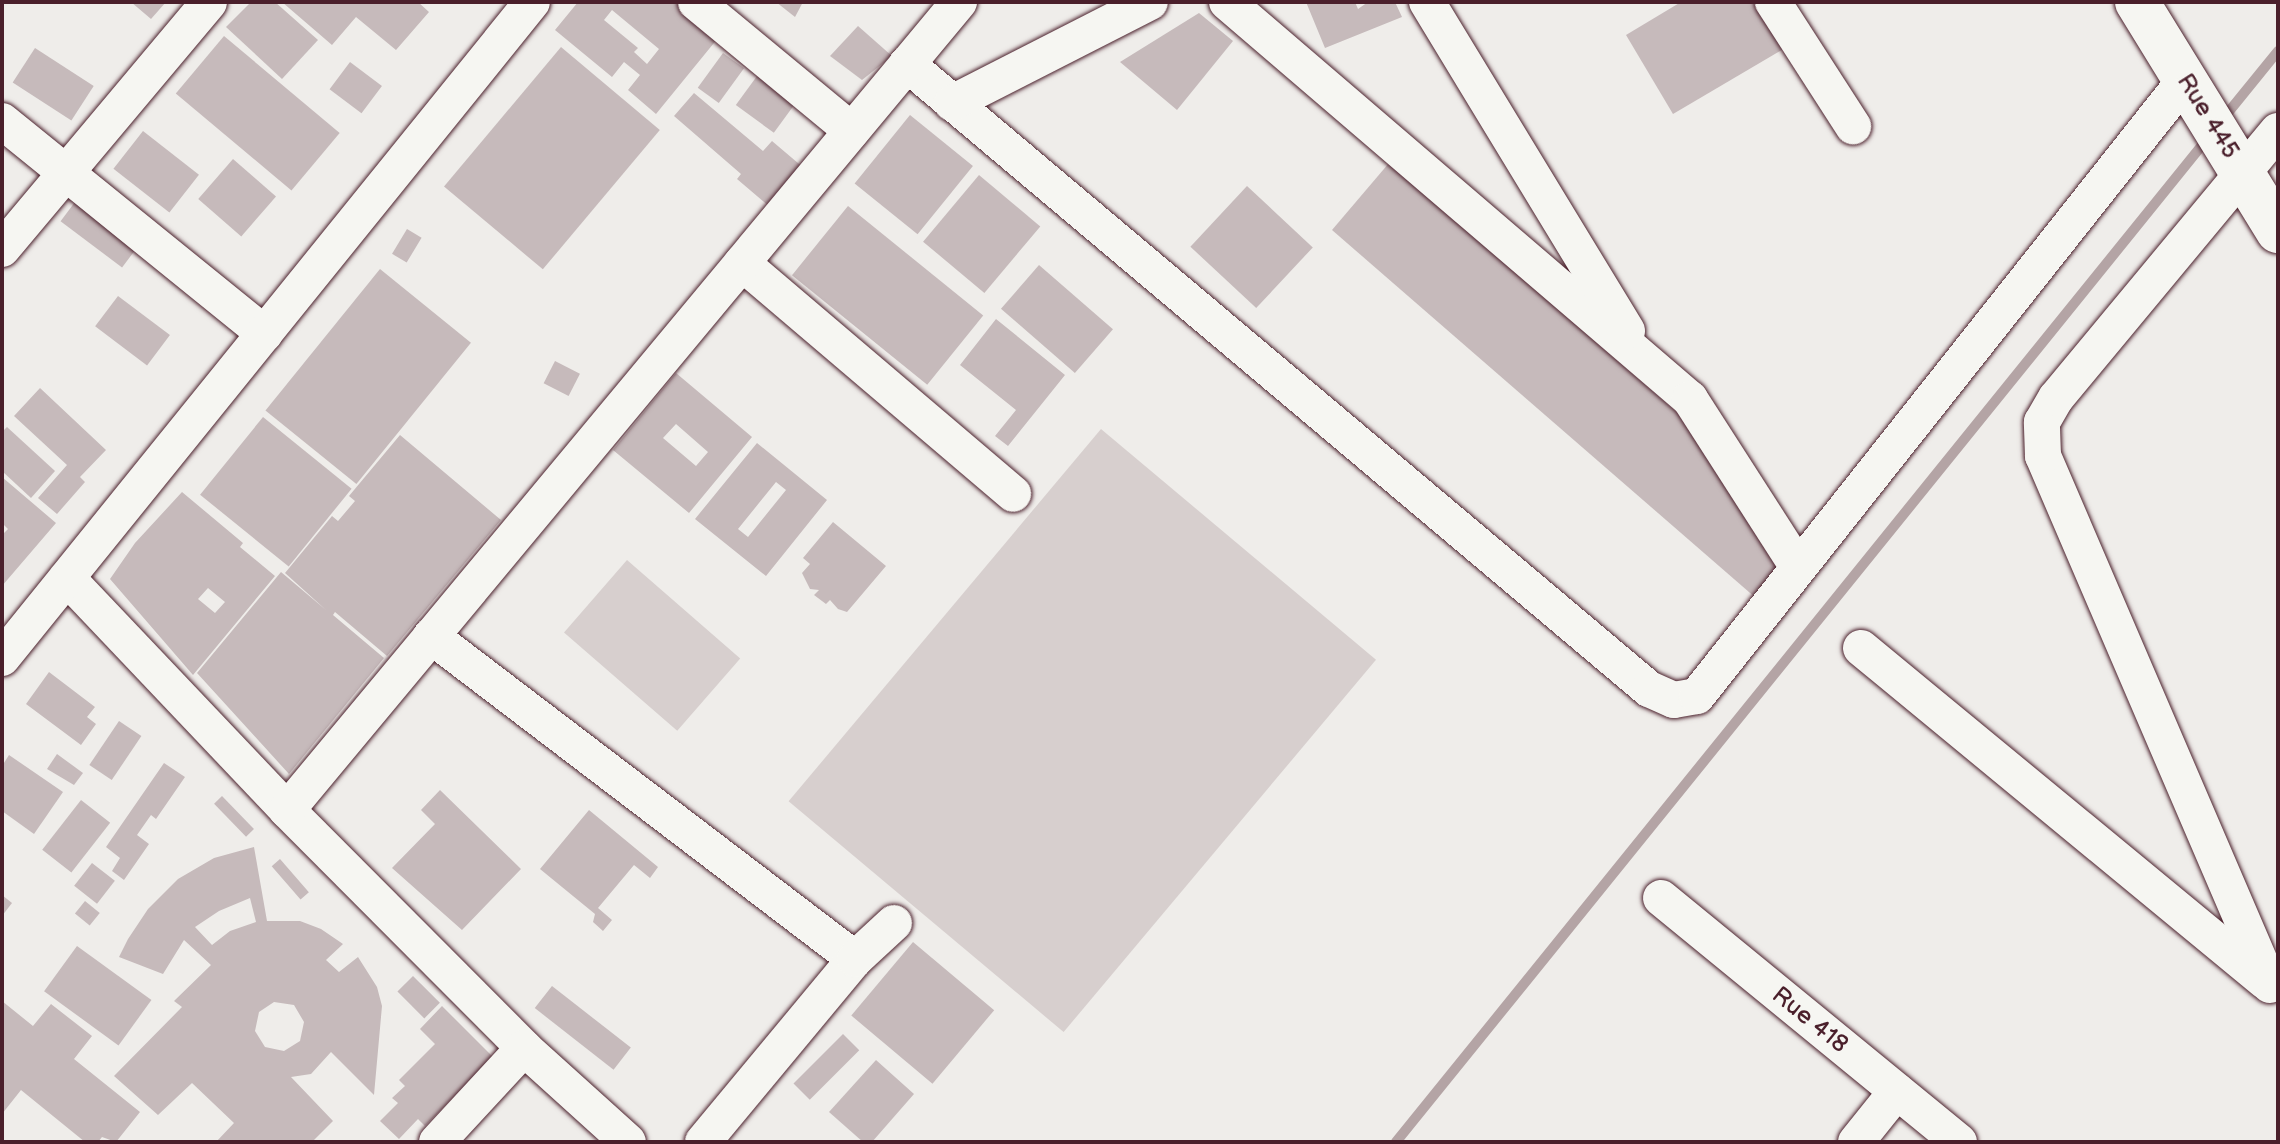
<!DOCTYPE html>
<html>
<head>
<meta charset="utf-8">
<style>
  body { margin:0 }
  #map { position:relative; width:2280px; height:1144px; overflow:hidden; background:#efedea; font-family:"Balsamiq Sans",sans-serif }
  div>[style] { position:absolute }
  .green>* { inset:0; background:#d7cfce; transform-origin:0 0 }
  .stream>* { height:10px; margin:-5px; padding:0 5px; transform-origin:5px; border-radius:5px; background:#b4a4a5 }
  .building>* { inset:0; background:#c6babb; transform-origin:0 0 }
  .roads { filter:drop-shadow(0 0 2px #4a1f2b) drop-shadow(0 0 2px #4a1f2b) }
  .street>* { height:36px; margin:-18px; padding:0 18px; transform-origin:18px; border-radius:18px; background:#f6f6f2 }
  .secondary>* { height:44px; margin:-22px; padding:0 22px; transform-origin:22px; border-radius:22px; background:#f6f6f2 }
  span { translate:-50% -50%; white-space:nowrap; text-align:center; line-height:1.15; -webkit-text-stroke:6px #f6f6f2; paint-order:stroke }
  .street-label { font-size:24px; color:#4a1f2b }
  .frame { position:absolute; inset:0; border:4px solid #4a1f2b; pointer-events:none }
</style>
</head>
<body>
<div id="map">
  <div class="green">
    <div style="left:1101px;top:429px;width:359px;height:486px;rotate:40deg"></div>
    <div style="left:627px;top:560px;width:150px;height:96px;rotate:41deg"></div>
  </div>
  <div class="stream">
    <div style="left:2222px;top:120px;width:89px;rotate:-50.9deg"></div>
    <div style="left:1396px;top:1142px;width:1290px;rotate:-51.04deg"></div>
  </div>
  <div class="building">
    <div style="clip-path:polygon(131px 2px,166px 2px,151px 19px)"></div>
    <div style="clip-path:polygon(251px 2px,275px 2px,318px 40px,282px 79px,226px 27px)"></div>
    <div style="clip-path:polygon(282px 2px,418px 2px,429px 12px,396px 50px,356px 17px,332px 45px)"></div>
    <div style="clip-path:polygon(evenodd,578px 2px,675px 2px,718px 38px,656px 114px,628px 90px,640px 75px,624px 62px,612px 77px,555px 30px,578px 2px,612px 10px,659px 49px,647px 64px,634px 52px,638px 48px,604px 20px,612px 10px)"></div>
    <div style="clip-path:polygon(776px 2px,803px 2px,795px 17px)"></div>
    <div style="clip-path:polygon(1306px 2px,1355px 2px,1358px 9px,1368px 2px,1395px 2px,1402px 17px,1325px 48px)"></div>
    <div style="clip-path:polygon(1681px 2px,1758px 2px,1785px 48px,1673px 114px,1626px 35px)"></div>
    <div style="clip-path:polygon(1199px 13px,1233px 41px,1177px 110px,1120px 62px)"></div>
    <div style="clip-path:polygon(858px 26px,892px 56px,862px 80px,830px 56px)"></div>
    <div style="left:224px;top:36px;width:151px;height:75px;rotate:40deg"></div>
    <div style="left:561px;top:47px;width:129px;height:182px;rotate:40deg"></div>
    <div style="left:35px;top:48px;width:70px;height:41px;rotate:33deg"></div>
    <div style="left:723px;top:53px;width:26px;height:43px;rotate:36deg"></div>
    <div style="left:350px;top:62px;width:40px;height:34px;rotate:37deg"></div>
    <div style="left:757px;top:76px;width:47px;height:36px;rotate:36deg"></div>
    <div style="clip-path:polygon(694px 93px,763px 151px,772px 141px,805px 169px,771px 208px,737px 179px,741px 174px,674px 116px)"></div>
    <div style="left:910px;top:115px;width:81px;height:88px;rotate:39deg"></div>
    <div style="left:143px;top:131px;width:71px;height:48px;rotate:38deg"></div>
    <div style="left:233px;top:159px;width:57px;height:53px;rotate:41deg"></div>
    <div style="clip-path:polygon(1389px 163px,1681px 416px,1783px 569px,1757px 599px,1332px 230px)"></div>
    <div style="left:979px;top:175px;width:80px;height:87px;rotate:40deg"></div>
    <div style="left:1247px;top:186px;width:90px;height:83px;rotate:43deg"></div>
    <div style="left:75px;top:202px;width:77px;height:24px;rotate:37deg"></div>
    <div style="left:848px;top:206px;width:174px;height:89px;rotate:39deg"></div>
    <div style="left:407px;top:229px;width:17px;height:29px;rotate:31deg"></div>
    <div style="left:1039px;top:265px;width:98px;height:58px;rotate:41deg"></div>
    <div style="left:380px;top:269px;width:117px;height:182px;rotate:39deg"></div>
    <div style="left:118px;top:296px;width:65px;height:38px;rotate:37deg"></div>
    <div style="clip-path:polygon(996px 319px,1065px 375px,1008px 446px,995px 436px,1016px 410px,960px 365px)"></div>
    <div style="left:555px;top:361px;width:28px;height:25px;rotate:27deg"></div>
    <div style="clip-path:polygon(evenodd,676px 373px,752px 437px,689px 513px,613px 450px,676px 373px,676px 424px,708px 452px,696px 466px,663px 438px,676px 424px)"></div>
    <div style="clip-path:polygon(40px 388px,106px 450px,80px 477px,85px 482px,57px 514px,38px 498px,67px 465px,14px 416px)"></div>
    <div style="left:263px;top:417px;width:114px;height:100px;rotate:39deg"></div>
    <div style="clip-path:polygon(7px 427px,55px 471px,31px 498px,2px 471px,2px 432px)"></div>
    <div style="clip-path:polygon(400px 435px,501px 520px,387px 656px,335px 612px,333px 615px,384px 658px,289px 774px,197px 673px,281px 572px,326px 610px,285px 573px,332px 516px,338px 521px,355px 501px,349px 496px)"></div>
    <div style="clip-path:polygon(evenodd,757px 443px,827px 500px,766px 576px,695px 519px,757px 443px,776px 482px,786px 490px,748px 537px,738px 529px,776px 482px)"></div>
    <div style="clip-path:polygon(2px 477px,56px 523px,2px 586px,2px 535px,8px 529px,2px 523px)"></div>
    <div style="clip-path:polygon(evenodd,182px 492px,243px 543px,240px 547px,275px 576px,193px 675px,110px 579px,135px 543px,182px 492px,208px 588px,225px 602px,215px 613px,198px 599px,208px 588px)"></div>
    <div style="clip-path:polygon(833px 522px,886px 566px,847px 612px,838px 609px,830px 600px,826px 604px,814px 595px,819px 590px,810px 589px,802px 573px,810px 564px,803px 558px)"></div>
    <div style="clip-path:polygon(49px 672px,95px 707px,87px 717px,96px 724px,81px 745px,26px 704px)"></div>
    <div style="left:119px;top:721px;width:27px;height:53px;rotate:34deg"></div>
    <div style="clip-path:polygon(57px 754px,83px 773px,74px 785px,47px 769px)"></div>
    <div style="clip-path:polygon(9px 755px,63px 792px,34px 834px,2px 811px,2px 766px)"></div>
    <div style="clip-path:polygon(164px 763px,185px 777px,156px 819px,151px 815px,137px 835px,149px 844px,124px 880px,112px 871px,120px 858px,106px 847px)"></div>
    <div style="clip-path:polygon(440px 790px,521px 869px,462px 930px,392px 868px,435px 824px,421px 810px)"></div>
    <div style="left:222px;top:796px;width:46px;height:11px;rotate:46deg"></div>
    <div style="left:81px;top:800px;width:37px;height:63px;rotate:38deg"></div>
    <div style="clip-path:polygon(589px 810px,658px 867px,650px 878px,634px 865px,598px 908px,612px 920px,603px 931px,593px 922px,595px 914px,540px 869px)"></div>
    <div style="clip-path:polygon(evenodd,254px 847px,267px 921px,300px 921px,321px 929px,343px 944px,326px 960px,339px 972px,358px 957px,377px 987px,382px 1006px,374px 1095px,331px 1052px,311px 1074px,291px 1077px,333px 1121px,312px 1142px,216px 1142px,234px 1123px,192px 1083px,158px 1115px,114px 1076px,182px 1007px,174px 1001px,211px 965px,184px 940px,163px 974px,119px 957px,128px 939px,148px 909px,178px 879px,214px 858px,254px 847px,250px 898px,256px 922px,230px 931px,212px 945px,195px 927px,219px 911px,250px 898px,254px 847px,274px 1002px,294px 1005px,304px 1022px,300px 1041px,284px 1051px,265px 1047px,255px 1031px,259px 1012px,274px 1002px)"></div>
    <div style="left:280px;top:859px;width:44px;height:11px;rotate:49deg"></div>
    <div style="left:92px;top:863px;width:29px;height:29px;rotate:38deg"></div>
    <div style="clip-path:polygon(2px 895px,12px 903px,2px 916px)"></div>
    <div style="left:85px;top:901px;width:19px;height:16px;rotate:39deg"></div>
    <div style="left:913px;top:942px;width:106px;height:96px;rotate:40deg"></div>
    <div style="left:77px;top:946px;width:92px;height:56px;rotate:36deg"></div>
    <div style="left:413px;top:976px;width:38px;height:22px;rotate:45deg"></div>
    <div style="left:552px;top:986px;width:100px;height:28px;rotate:38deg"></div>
    <div style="clip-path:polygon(2px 1001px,33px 1026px,51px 1004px,92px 1036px,74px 1059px,140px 1112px,116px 1142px,102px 1137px,98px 1142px,85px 1142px,21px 1090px,2px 1114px)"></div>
    <div style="clip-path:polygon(442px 1006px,493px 1057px,425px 1126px,418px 1119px,399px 1139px,380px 1121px,398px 1103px,392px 1098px,405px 1086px,399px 1080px,435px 1044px,420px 1029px)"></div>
    <div style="left:843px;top:1034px;width:23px;height:70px;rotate:45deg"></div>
    <div style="clip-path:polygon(876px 1060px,914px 1094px,872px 1142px,863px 1142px,829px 1112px)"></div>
  </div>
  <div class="roads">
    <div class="street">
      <div style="left:696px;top:2px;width:202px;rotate:39.6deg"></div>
      <div style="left:1227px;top:2px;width:610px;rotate:40.61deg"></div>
      <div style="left:1690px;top:399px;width:200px;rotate:57.3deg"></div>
      <div style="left:1427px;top:2px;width:385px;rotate:58.7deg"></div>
      <div style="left:1773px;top:2px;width:148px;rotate:57.2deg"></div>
      <div style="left:907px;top:64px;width:970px;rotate:40.11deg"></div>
      <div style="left:1649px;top:689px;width:27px;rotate:24deg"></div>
      <div style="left:1674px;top:700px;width:23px;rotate:-10deg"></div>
      <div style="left:1697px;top:696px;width:786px;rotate:-51.61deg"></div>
      <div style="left:952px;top:103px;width:222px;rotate:-27deg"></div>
      <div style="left:2px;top:121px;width:338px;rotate:39deg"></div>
      <div style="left:2px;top:249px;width:322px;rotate:-50deg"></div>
      <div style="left:742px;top:263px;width:356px;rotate:40.4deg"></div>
      <div style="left:67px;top:578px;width:320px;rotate:46.5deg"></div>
      <div style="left:287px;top:810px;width:336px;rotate:45.1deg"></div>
      <div style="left:524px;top:1048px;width:140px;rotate:42.1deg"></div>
      <div style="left:431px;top:636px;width:533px;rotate:37.3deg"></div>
      <div style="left:1861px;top:648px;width:524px;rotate:39.5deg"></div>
      <div style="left:2px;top:658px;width:843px;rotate:-51.06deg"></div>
      <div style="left:287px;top:810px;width:1051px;rotate:-50.25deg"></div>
      <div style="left:1661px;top:898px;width:385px;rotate:39.3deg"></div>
      <div style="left:2270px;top:985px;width:576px;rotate:-113.22deg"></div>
      <div style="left:2043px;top:456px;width:34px;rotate:-92deg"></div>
      <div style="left:2042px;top:422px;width:28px;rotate:-60deg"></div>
      <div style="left:2056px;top:398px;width:347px;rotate:-50.3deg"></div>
      <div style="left:437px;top:1142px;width:128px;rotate:-47.2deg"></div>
      <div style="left:703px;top:1142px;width:238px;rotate:-50.3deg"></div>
      <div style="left:855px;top:959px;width:53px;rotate:-42.7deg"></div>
      <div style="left:1856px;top:1142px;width:65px;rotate:-51.2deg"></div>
    </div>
    <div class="secondary">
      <div style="left:2137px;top:2px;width:269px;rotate:58.4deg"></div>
    </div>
  </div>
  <div class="street-label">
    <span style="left:2208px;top:116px;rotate:58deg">Rue 445</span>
    <span style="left:1810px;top:1020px;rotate:39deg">Rue 418</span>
  </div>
  <div class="frame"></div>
</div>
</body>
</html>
